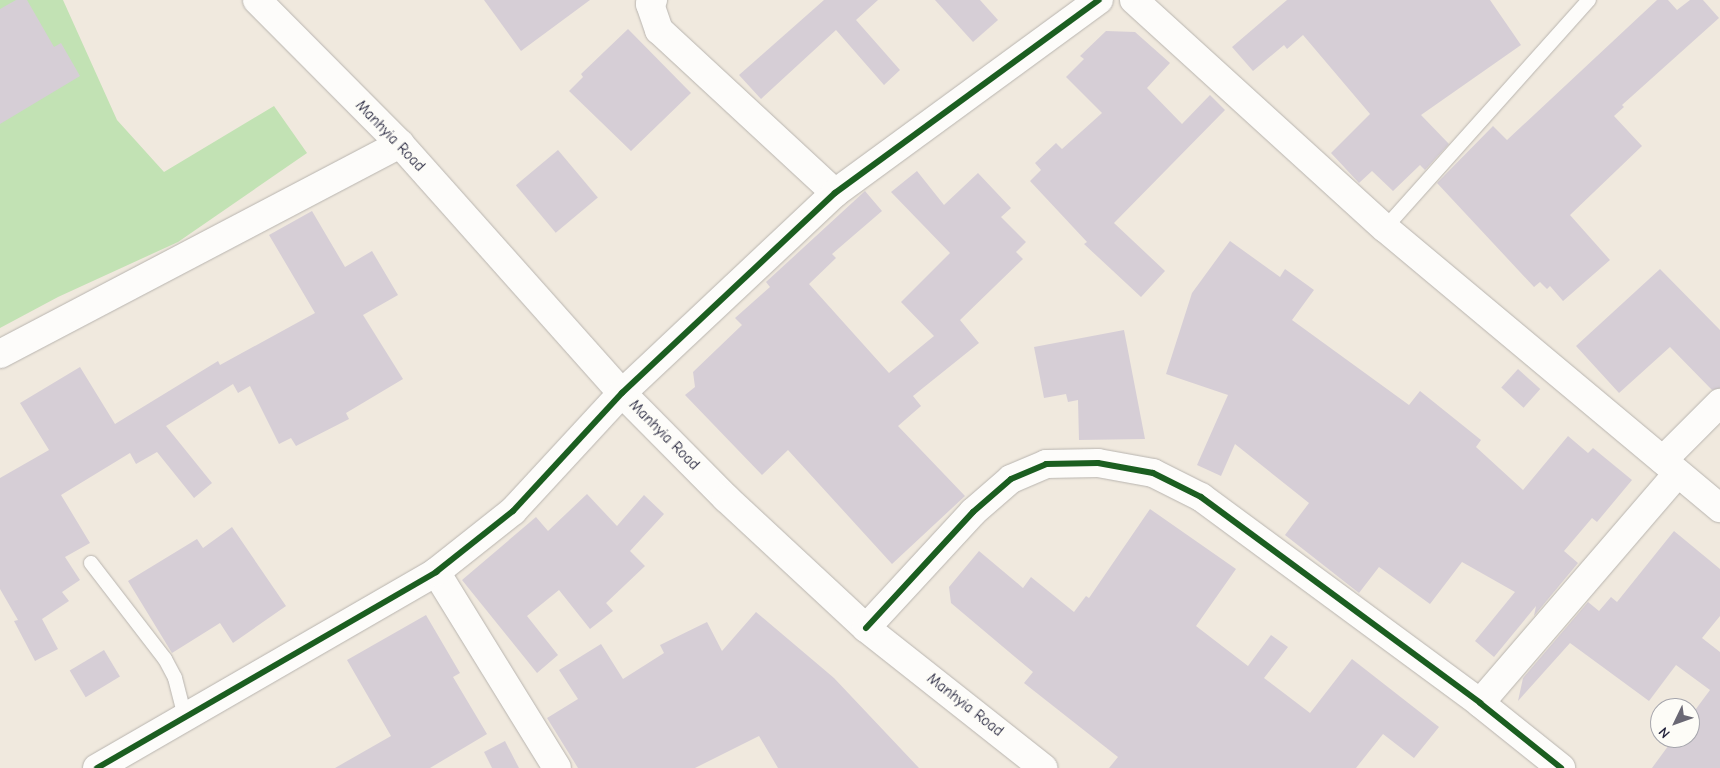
<!DOCTYPE html>
<html>
<head>
<meta charset="utf-8">
<style>
  body { margin:0 }
  #map { position:relative; width:1720px; height:768px; overflow:hidden; background:#f0e9de; font-family:"Comic Neue",sans-serif }
  div>[style] { position:absolute }
  .green>* { inset:0; background:#c2e2b4 }
  .building>* { inset:0; background:#d6ced6; transform-origin:0 0 }
  .roads { filter:drop-shadow(0 0 1px #b8b4af) drop-shadow(0 0 1px #b8b4af) }
  .lane>* { height:14px; margin:-7px; padding:0 7px; transform-origin:7px; border-radius:7px; background:#fdfcfa }
  .street>* { height:28px; margin:-14px; padding:0 14px; transform-origin:14px; border-radius:14px; background:#fdfcfa }
  .secondary>* { height:28px; margin:-14px; padding:0 14px; transform-origin:14px; border-radius:14px; background:#fdfcfa }
  .cycleway>* { height:6px; margin:-3px; padding:0 3px; transform-origin:3px; border-radius:3px; background:#1b5e20 }
  span { translate:-50% -50%; white-space:nowrap; text-align:center; line-height:1.15; -webkit-text-stroke:5px #fdfcf7; paint-order:stroke }
  .street-label { font-size:15px; color:#22223b }
  .north { position:absolute; left:1650px; top:698px; width:50px; height:50px; box-sizing:border-box; background:#fdfcf7; border:1px solid #a5a5ac; border-radius:50%; rotate:228deg; font-size:14px; font-weight:700; line-height:20px; text-align:center; color:#22223b }
  .north::after { content:''; display:block; margin:auto; width:18px; height:22px; background:#6a6874; clip-path:polygon(50% 0,100% 100%,50% 72%,0 100%) }
</style>
</head>
<body>
<div id="map">
  <div class="green">
    <div style="clip-path:polygon(0 0,63px 0,117px 120px,164px 172px,274px 106px,307px 153px,178px 242px,58px 297px,0 328px)"></div>
  </div>
  <div class="building">
    <div style="clip-path:polygon(16px 0,27px 0,54px 47px,61px 43px,80px 76px,0 124px,0 9px)"></div>
    <div style="clip-path:polygon(484px 0,590px 0,521px 51px)"></div>
    <div style="clip-path:polygon(824px 0,878px 0,856px 20px,900px 70px,884px 85px,836px 30px,761px 99px,739px 75px)"></div>
    <div style="clip-path:polygon(935px 0,980px 0,998px 20px,973px 42px)"></div>
    <div style="clip-path:polygon(1287px 0,1490px 0,1521px 45px,1421px 115px,1449px 144px,1425px 170px,1420px 165px,1393px 191px,1372px 171px,1359px 183px,1331px 153px,1370px 114px,1303px 35px,1287px 49px,1284px 45px,1253px 71px,1232px 47px)"></div>
    <div style="clip-path:polygon(1657px 0,1668px 0,1677px 10px,1690px 0,1703px 0,1719px 18px,1622px 105px,1624px 107px,1614px 116px,1642px 146px,1570px 215px,1610px 260px,1563px 301px,1550px 286px,1547px 289px,1540px 282px,1534px 287px,1437px 183px,1493px 126px,1507px 140px)"></div>
    <div style="clip-path:polygon(628px 29px,691px 93px,631px 151px,569px 91px,583px 77px,581px 74px)"></div>
    <div style="clip-path:polygon(1106px 31px,1135px 32px,1170px 63px,1147px 88px,1182px 124px,1210px 95px,1225px 110px,1114px 223px,1165px 271px,1141px 297px,1084px 244px,1087px 242px,1030px 181px,1041px 170px,1035px 163px,1056px 143px,1062px 149px,1102px 113px,1066px 77px,1084px 59px,1080px 56px)"></div>
    <div style="left:558px;top:150px;width:62px;height:55px;rotate:50deg"></div>
    <div style="clip-path:polygon(917px 171px,944px 205px,978px 173px,1011px 208px,1001px 217px,1026px 242px,1016px 252px,1023px 259px,960px 320px,979px 343px,913px 396px,921px 406px,898px 426px,965px 496px,892px 564px,788px 450px,762px 475px,685px 395px,695px 387px,693px 372px,742px 325px,735px 318px,770px 287px,766px 282px,865px 191px,882px 211px,832px 254px,836px 258px,809px 284px,889px 373px,934px 336px,901px 302px,950px 253px,891px 192px)"></div>
    <div style="clip-path:polygon(312px 211px,345px 267px,372px 251px,398px 295px,363px 315px,403px 379px,346px 413px,349px 419px,296px 446px,291px 438px,279px 444px,250px 386px,238px 393px,233px 384px,166px 426px,212px 483px,194px 498px,157px 452px,136px 464px,130px 453px,61px 495px,90px 543px,65px 557px,80px 580px,62px 592px,69px 601px,42px 619px,58px 649px,35px 661px,14px 621px,18px 620px,0 589px,0 478px,49px 450px,20px 403px,80px 367px,115px 424px,218px 361px,220px 365px,315px 313px,269px 235px)"></div>
    <div style="clip-path:polygon(1230px 241px,1280px 277px,1285px 269px,1314px 290px,1292px 320px,1409px 405px,1420px 391px,1481px 440px,1476px 447px,1523px 490px,1568px 436px,1588px 453px,1593px 448px,1632px 480px,1597px 522px,1592px 518px,1564px 551px,1578px 563px,1534px 616px,1536px 606px,1494px 657px,1475px 641px,1515px 592px,1462px 562px,1430px 604px,1379px 567px,1359px 593px,1285px 535px,1309px 503px,1235px 444px,1221px 476px,1197px 465px,1228px 395px,1166px 374px,1192px 293px)"></div>
    <div style="clip-path:polygon(1660px 269px,1720px 330px,1720px 388px,1712px 390px,1670px 347px,1619px 393px,1576px 346px)"></div>
    <div style="clip-path:polygon(1124px 330px,1145px 439px,1079px 440px,1078px 400px,1068px 402px,1066px 394px,1044px 398px,1034px 347px)"></div>
    <div style="left:1518px;top:369px;width:30px;height:25px;rotate:42deg"></div>
    <div style="clip-path:polygon(587px 494px,617px 526px,644px 495px,664px 514px,630px 551px,645px 566px,606px 603px,613px 611px,590px 629px,559px 590px,527px 616px,558px 655px,537px 673px,462px 580px,536px 517px,548px 531px)"></div>
    <div style="clip-path:polygon(1150px 509px,1236px 569px,1196px 626px,1248px 666px,1271px 635px,1288px 647px,1264px 678px,1310px 713px,1352px 659px,1439px 727px,1414px 758px,1383px 734px,1356px 768px,1109px 768px,1118px 757px,1024px 683px,1033px 672px,951px 603px,949px 587px,979px 551px,1023px 588px,1031px 577px,1074px 612px,1086px 596px,1089px 598px)"></div>
    <div style="clip-path:polygon(232px 527px,286px 606px,233px 643px,220px 623px,172px 653px,128px 581px,197px 539px,203px 548px)"></div>
    <div style="clip-path:polygon(1674px 531px,1720px 569px,1720px 616px,1702px 638px,1720px 652px,1720px 768px,1652px 768px,1674px 738px,1690px 738px,1690px 717px,1710px 690px,1676px 665px,1649px 701px,1570px 643px,1518px 701px,1523px 678px,1588px 602px,1599px 611px,1611px 597px,1617px 602px)"></div>
    <div style="clip-path:polygon(756px 612px,834px 678px,919px 768px,778px 768px,759px 736px,695px 768px,578px 768px,547px 718px,578px 699px,559px 670px,601px 644px,623px 679px,664px 653px,660px 645px,707px 622px,722px 651px)"></div>
    <div style="clip-path:polygon(426px 615px,460px 673px,453px 677px,487px 734px,430px 768px,335px 768px,391px 736px,347px 660px)"></div>
    <div style="left:104px;top:650px;width:31px;height:40px;rotate:59deg"></div>
    <div style="clip-path:polygon(505px 741px,519px 768px,492px 768px,484px 752px)"></div>
  </div>
  <div class="roads">
    <div class="lane">
      <div style="left:1385px;top:228px;width:306px;rotate:-48.2deg"></div>
      <div style="left:91px;top:563px;width:121px;rotate:52.4deg"></div>
      <div style="left:165px;top:659px;width:21px;rotate:62deg"></div>
      <div style="left:175px;top:678px;width:40px;rotate:75.6deg"></div>
    </div>
    <div class="street">
      <div style="left:653px;top:0;width:5px;rotate:127deg"></div>
      <div style="left:650px;top:4px;width:28px;rotate:71deg"></div>
      <div style="left:659px;top:30px;width:240px;rotate:42.8deg"></div>
      <div style="left:1134px;top:0;width:339px;rotate:42.3deg"></div>
      <div style="left:1385px;top:228px;width:437px;rotate:39.9deg"></div>
      <div style="left:0;top:354px;width:452px;rotate:-27.7deg"></div>
      <div style="left:1663px;top:460px;width:81px;rotate:-45deg"></div>
      <div style="left:436px;top:572px;width:230px;rotate:58.3deg"></div>
      <div style="left:866px;top:628px;width:158px;rotate:-47.3deg"></div>
      <div style="left:973px;top:512px;width:50px;rotate:-41deg"></div>
      <div style="left:1011px;top:479px;width:38px;rotate:-23deg"></div>
      <div style="left:1046px;top:464px;width:52px;rotate:-1.1deg"></div>
      <div style="left:1098px;top:463px;width:56px;rotate:10.3deg"></div>
      <div style="left:1153px;top:473px;width:54px;rotate:26.6deg"></div>
      <div style="left:1201px;top:497px;width:347px;rotate:36.4deg"></div>
      <div style="left:1480px;top:703px;width:104px;rotate:38.7deg"></div>
      <div style="left:1480px;top:703px;width:303px;rotate:-49.3deg"></div>
      <div style="left:97px;top:768px;width:392px;rotate:-30deg"></div>
      <div style="left:436px;top:572px;width:98px;rotate:-38.4deg"></div>
      <div style="left:513px;top:511px;width:161px;rotate:-47.3deg"></div>
      <div style="left:622px;top:393px;width:292px;rotate:-43.2deg"></div>
      <div style="left:835px;top:193px;width:327px;rotate:-36.2deg"></div>
    </div>
    <div class="secondary">
      <div style="left:257px;top:0;width:203px;rotate:45.2deg"></div>
      <div style="left:400px;top:144px;width:334px;rotate:48.3deg"></div>
      <div style="left:622px;top:393px;width:148px;rotate:45.3deg"></div>
      <div style="left:726px;top:498px;width:191px;rotate:42.9deg"></div>
      <div style="left:866px;top:628px;width:226px;rotate:38.3deg"></div>
    </div>
  </div>
  <div class="cycleway">
    <div style="left:866px;top:628px;width:158px;rotate:-47.3deg"></div>
    <div style="left:973px;top:512px;width:50px;rotate:-41deg"></div>
    <div style="left:1011px;top:479px;width:38px;rotate:-23deg"></div>
    <div style="left:1046px;top:464px;width:52px;rotate:-1.1deg"></div>
    <div style="left:1098px;top:463px;width:56px;rotate:10.3deg"></div>
    <div style="left:1153px;top:473px;width:54px;rotate:26.6deg"></div>
    <div style="left:1201px;top:497px;width:347px;rotate:36.4deg"></div>
    <div style="left:1480px;top:703px;width:104px;rotate:38.7deg"></div>
    <div style="left:97px;top:768px;width:392px;rotate:-30deg"></div>
    <div style="left:436px;top:572px;width:98px;rotate:-38.4deg"></div>
    <div style="left:513px;top:511px;width:161px;rotate:-47.3deg"></div>
    <div style="left:622px;top:393px;width:292px;rotate:-43.2deg"></div>
    <div style="left:835px;top:193px;width:327px;rotate:-36.2deg"></div>
  </div>
  <div class="street-label">
    <span style="left:390px;top:136px;rotate:46deg">Manhyia Road</span>
    <span style="left:664px;top:435px;rotate:45deg">Manhyia Road</span>
    <span style="left:965px;top:705px;rotate:38deg">Manhyia Road</span>
  </div>
  <div class="north">N</div>
</div>
</body>
</html>
